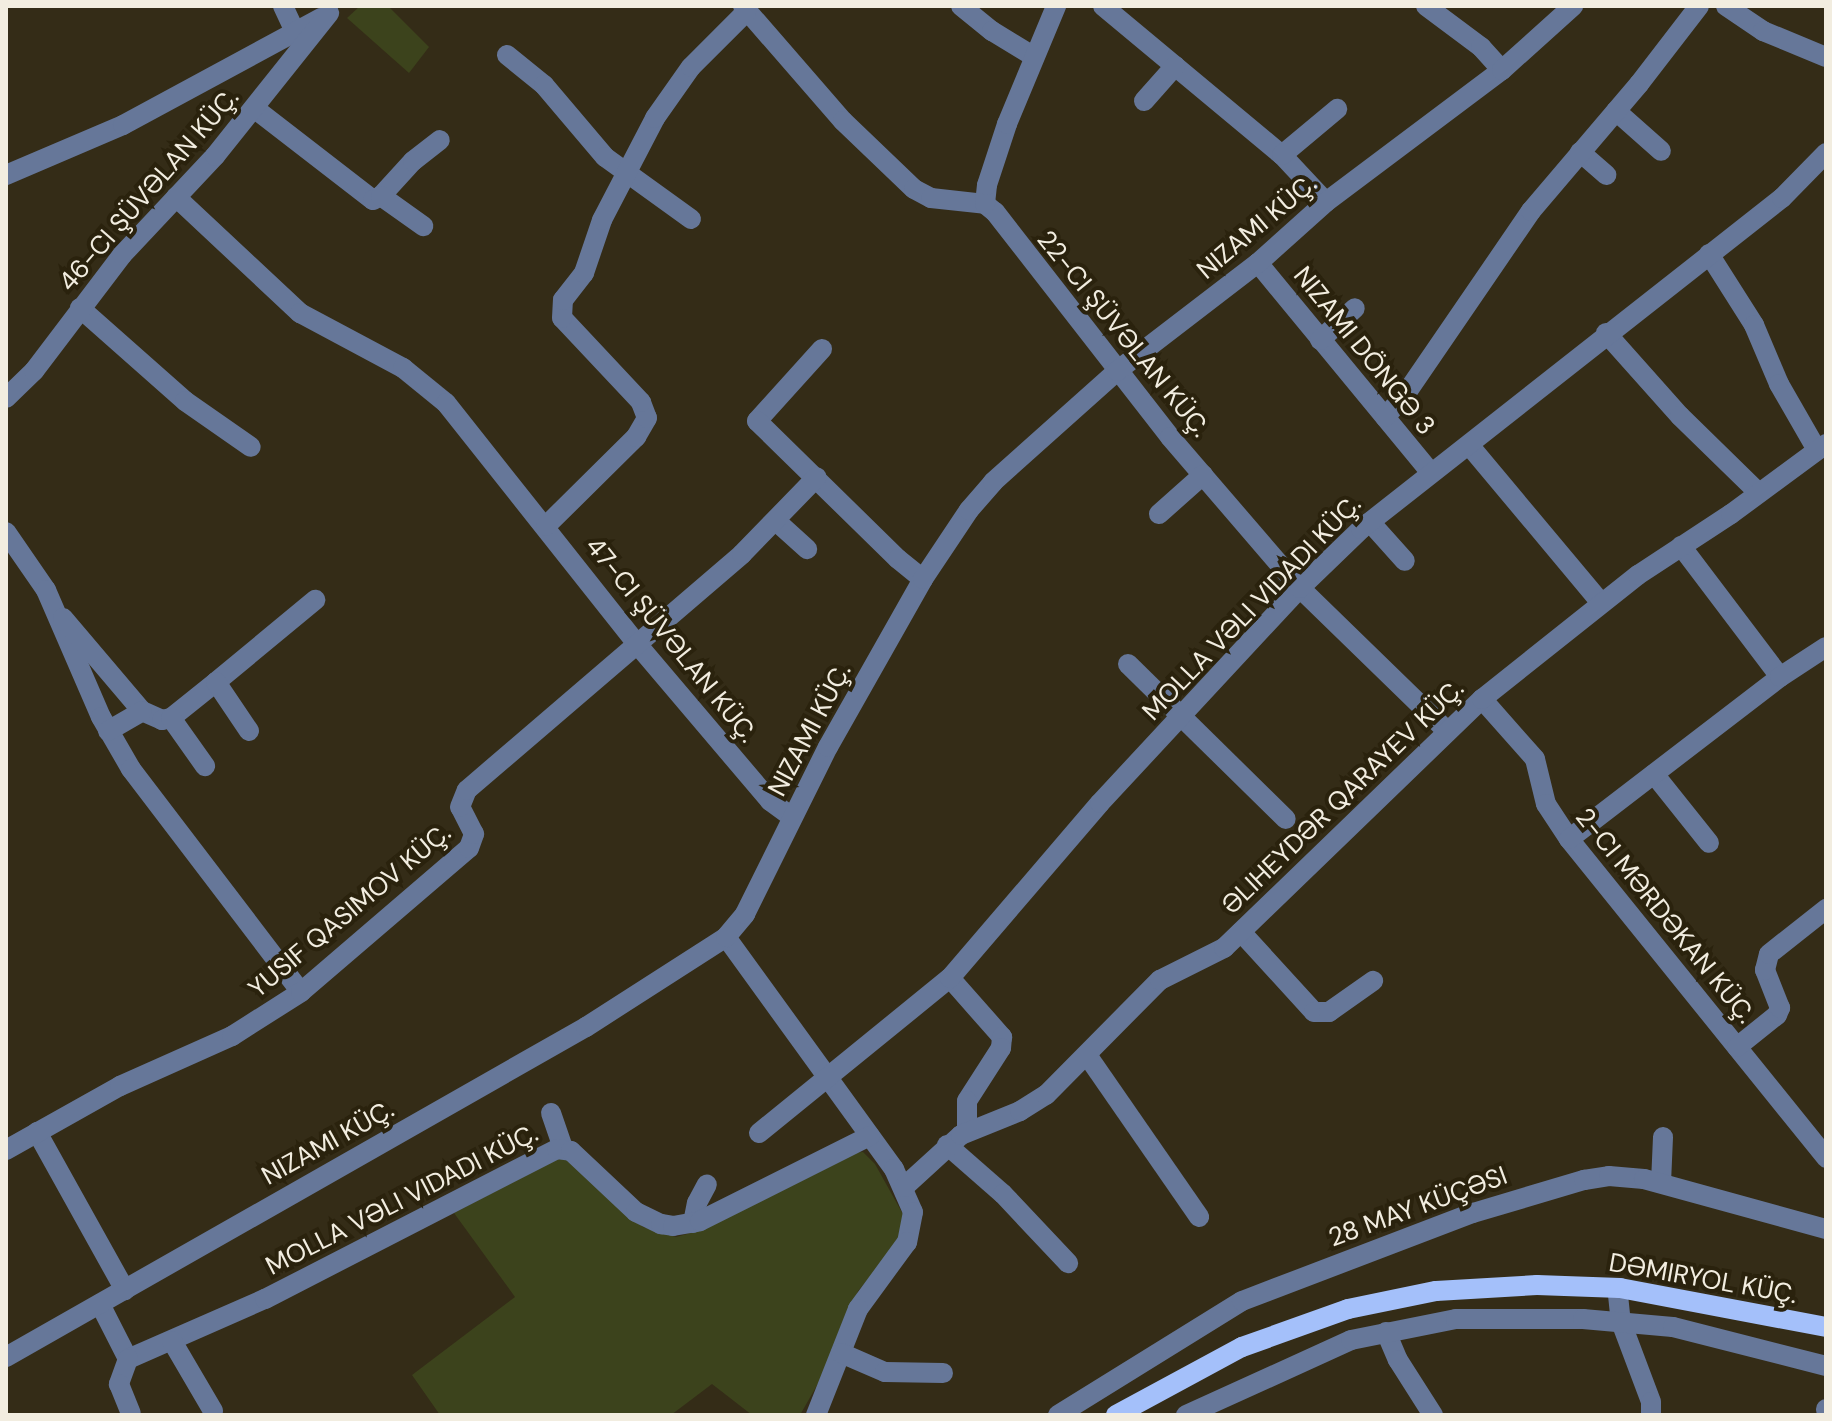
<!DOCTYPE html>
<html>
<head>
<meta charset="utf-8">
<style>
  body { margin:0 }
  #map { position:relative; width:1832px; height:1421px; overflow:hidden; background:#342c17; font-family:"DM Sans",sans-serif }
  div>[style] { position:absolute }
  .green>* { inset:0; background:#3c431c }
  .minor>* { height:20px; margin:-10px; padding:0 10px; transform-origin:10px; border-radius:10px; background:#679 }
  .major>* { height:20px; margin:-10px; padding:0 10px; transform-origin:10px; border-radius:10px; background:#a4c0fa }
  span { translate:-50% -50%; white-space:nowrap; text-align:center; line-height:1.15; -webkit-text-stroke:8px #2a220d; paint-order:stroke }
  .street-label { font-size:26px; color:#f2ede0 }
  .frame { position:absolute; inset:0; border:8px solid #f2ede0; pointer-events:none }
</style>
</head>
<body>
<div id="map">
  <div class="green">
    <div style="clip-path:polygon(360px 6px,388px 6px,429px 47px,409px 73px,347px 18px)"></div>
    <div style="clip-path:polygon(863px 1152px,875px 1164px,904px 1216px,903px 1237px,858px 1291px,820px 1380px,800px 1415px,752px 1415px,712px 1384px,671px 1415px,440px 1415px,412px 1375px,515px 1297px,454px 1213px,558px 1158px,573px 1160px,643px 1227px,676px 1237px,702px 1230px,852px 1153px)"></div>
  </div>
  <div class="minor">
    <div style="left:283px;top:6px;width:29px;rotate:65deg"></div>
    <div style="left:743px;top:6px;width:152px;rotate:49deg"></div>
    <div style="left:843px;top:121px;width:98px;rotate:43.8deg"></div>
    <div style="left:914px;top:189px;width:19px;rotate:28deg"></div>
    <div style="left:931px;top:198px;width:54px;rotate:6.3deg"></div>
    <div style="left:985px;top:204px;width:13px;rotate:39deg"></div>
    <div style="left:995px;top:212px;width:285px;rotate:52.1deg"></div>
    <div style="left:1170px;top:437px;width:199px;rotate:49.3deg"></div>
    <div style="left:1300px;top:588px;width:204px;rotate:44.2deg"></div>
    <div style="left:961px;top:6px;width:40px;rotate:39deg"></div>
    <div style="left:992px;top:31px;width:48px;rotate:31.4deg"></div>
    <div style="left:1103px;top:6px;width:233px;rotate:39.8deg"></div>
    <div style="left:1282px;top:155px;width:64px;rotate:46.9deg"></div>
    <div style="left:1426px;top:6px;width:69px;rotate:36.7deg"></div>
    <div style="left:1481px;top:47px;width:31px;rotate:48deg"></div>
    <div style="left:1726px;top:6px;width:45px;rotate:34deg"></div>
    <div style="left:1763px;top:31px;width:68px;rotate:22.4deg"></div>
    <div style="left:507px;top:55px;width:48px;rotate:39deg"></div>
    <div style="left:544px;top:85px;width:94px;rotate:49.7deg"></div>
    <div style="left:605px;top:157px;width:106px;rotate:35.8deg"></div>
    <div style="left:1144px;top:101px;width:47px;rotate:-48.5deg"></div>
    <div style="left:254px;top:108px;width:150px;rotate:37.7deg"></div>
    <div style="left:373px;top:200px;width:9px;rotate:-27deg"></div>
    <div style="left:381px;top:196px;width:47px;rotate:-47.6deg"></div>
    <div style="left:413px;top:161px;width:34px;rotate:-38deg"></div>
    <div style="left:1616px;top:111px;width:60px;rotate:41.6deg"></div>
    <div style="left:1580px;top:152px;width:35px;rotate:41deg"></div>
    <div style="left:1282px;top:155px;width:72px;rotate:-39.9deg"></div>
    <div style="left:6px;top:175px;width:127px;rotate:-23.1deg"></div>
    <div style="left:123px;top:125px;width:225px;rotate:-28.4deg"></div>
    <div style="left:381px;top:196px;width:52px;rotate:35.5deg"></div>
    <div style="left:176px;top:197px;width:170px;rotate:43.1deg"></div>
    <div style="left:300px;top:313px;width:117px;rotate:28.1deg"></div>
    <div style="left:403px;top:368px;width:55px;rotate:39.1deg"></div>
    <div style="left:446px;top:403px;width:308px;rotate:51.6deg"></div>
    <div style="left:637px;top:644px;width:206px;rotate:49.7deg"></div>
    <div style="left:770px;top:801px;width:27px;rotate:36deg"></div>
    <div style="left:985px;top:204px;width:19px;rotate:-84deg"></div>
    <div style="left:987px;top:185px;width:64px;rotate:-71.8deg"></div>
    <div style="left:1007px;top:124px;width:128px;rotate:-67.4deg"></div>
    <div style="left:1709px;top:254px;width:84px;rotate:57.6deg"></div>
    <div style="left:1754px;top:325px;width:64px;rotate:67deg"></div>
    <div style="left:1779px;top:384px;width:76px;rotate:60.1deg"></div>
    <div style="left:1258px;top:263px;width:272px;rotate:50.5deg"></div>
    <div style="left:80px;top:308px;width:140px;rotate:41.5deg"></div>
    <div style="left:185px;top:401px;width:80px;rotate:34.9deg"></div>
    <div style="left:1606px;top:333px;width:111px;rotate:48.3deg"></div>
    <div style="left:1680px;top:416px;width:110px;rotate:44.3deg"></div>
    <div style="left:1320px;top:340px;width:47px;rotate:-42.4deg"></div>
    <div style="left:822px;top:349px;width:97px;rotate:132.1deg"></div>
    <div style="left:757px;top:421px;width:197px;rotate:44.4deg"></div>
    <div style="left:898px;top:559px;width:32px;rotate:39deg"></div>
    <div style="left:6px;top:398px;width:39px;rotate:-44deg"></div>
    <div style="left:34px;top:371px;width:146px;rotate:-52.8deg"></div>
    <div style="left:122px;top:255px;width:136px;rotate:-46.8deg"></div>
    <div style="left:215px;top:156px;width:183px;rotate:-51.4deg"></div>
    <div style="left:1385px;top:417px;width:30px;rotate:-48deg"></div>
    <div style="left:1405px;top:395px;width:223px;rotate:-55.6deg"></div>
    <div style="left:1531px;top:211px;width:167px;rotate:-49.6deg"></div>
    <div style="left:1639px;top:84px;width:98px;rotate:-52.4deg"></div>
    <div style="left:1469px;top:445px;width:206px;rotate:50.1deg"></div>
    <div style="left:1159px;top:514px;width:59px;rotate:-41.6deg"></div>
    <div style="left:776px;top:521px;width:42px;rotate:42.1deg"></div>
    <div style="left:1370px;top:522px;width:52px;rotate:48.1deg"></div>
    <div style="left:546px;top:526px;width:127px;rotate:-44.7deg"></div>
    <div style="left:636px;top:437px;width:22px;rotate:-60deg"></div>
    <div style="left:647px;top:418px;width:17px;rotate:-111deg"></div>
    <div style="left:641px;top:402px;width:115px;rotate:-133.2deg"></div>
    <div style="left:562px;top:318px;width:18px;rotate:-87deg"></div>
    <div style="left:563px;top:300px;width:34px;rotate:-52deg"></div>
    <div style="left:584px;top:273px;width:56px;rotate:-71.2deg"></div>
    <div style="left:602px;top:220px;width:115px;rotate:-62.5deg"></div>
    <div style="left:655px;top:118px;width:62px;rotate:-54.8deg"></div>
    <div style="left:691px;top:67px;width:78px;rotate:-45deg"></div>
    <div style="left:6px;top:532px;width:70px;rotate:55.4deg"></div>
    <div style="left:46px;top:590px;width:138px;rotate:66.6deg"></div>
    <div style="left:101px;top:717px;width:60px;rotate:60deg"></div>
    <div style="left:131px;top:769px;width:280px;rotate:52.7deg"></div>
    <div style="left:1681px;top:546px;width:164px;rotate:52.9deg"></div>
    <div style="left:63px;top:618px;width:122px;rotate:49.7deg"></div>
    <div style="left:142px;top:711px;width:22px;rotate:24deg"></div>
    <div style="left:162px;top:720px;width:9px;rotate:-13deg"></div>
    <div style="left:171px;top:718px;width:58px;rotate:-38.7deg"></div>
    <div style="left:216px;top:682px;width:129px;rotate:-39.6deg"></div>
    <div style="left:1128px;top:664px;width:221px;rotate:44.5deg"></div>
    <div style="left:216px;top:682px;width:59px;rotate:56deg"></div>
    <div style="left:1482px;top:699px;width:80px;rotate:48.5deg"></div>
    <div style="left:1535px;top:759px;width:46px;rotate:76.3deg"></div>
    <div style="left:1546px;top:804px;width:42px;rotate:56.7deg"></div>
    <div style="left:1569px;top:839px;width:410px;rotate:51.1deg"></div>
    <div style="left:171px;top:718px;width:59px;rotate:54.7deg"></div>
    <div style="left:108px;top:731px;width:39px;rotate:-30deg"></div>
    <div style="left:1654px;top:774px;width:88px;rotate:51.4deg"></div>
    <div style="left:1569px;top:839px;width:266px;rotate:-37.5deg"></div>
    <div style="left:1780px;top:677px;width:55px;rotate:-33.1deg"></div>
    <div style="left:1241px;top:932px;width:108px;rotate:47.6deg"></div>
    <div style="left:1314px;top:1012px;width:15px"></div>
    <div style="left:1329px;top:1012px;width:54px;rotate:-35.2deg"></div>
    <div style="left:726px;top:937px;width:286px;rotate:54.1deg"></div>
    <div style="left:894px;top:1169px;width:47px;rotate:66.2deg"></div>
    <div style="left:913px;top:1212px;width:31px;rotate:101deg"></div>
    <div style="left:907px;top:1242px;width:83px;rotate:126.2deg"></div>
    <div style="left:858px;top:1309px;width:114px;rotate:111.6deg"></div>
    <div style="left:950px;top:978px;width:79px;rotate:48.6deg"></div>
    <div style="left:1002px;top:1037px;width:11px;rotate:95deg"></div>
    <div style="left:1001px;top:1048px;width:63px;rotate:122.7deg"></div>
    <div style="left:967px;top:1101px;width:31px;rotate:90deg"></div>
    <div style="left:1737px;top:1047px;width:51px;rotate:-38.7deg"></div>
    <div style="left:1777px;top:1015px;width:8px;rotate:-67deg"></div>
    <div style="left:1780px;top:1008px;width:41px;rotate:-111.5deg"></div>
    <div style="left:1765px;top:970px;width:16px;rotate:-76deg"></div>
    <div style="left:1769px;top:954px;width:73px;rotate:-38.3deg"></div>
    <div style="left:1087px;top:1055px;width:197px;rotate:55.3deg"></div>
    <div style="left:551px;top:1113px;width:37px;rotate:71deg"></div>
    <div style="left:37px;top:1132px;width:181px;rotate:60.9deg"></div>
    <div style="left:759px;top:1133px;width:246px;rotate:-39.1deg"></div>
    <div style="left:950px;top:978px;width:230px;rotate:-49.4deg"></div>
    <div style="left:1100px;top:803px;width:294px;rotate:-47.1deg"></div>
    <div style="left:1300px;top:588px;width:85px;rotate:-44deg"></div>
    <div style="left:1361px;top:529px;width:536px;rotate:-38.18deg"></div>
    <div style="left:1782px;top:198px;width:63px;rotate:-45.6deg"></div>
    <div style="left:947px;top:1145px;width:74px;rotate:41.2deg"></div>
    <div style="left:1003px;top:1194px;width:95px;rotate:46.7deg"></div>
    <div style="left:6px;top:1150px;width:131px;rotate:-29.3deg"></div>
    <div style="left:120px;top:1086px;width:123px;rotate:-24.1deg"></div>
    <div style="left:232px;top:1036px;width:82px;rotate:-32.5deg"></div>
    <div style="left:301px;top:992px;width:221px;rotate:-40.6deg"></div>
    <div style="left:469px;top:848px;width:15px;rotate:-70deg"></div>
    <div style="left:474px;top:834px;width:30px;rotate:-117deg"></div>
    <div style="left:460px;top:807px;width:18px;rotate:-68deg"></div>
    <div style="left:467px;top:790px;width:362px;rotate:-40.6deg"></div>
    <div style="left:742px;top:554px;width:107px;rotate:-45.8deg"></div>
    <div style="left:1661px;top:1183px;width:46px;rotate:-87.5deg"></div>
    <div style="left:904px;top:1187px;width:77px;rotate:-42.4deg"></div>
    <div style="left:961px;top:1135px;width:64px;rotate:-22.1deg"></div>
    <div style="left:1020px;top:1111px;width:31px;rotate:-32deg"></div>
    <div style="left:1046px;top:1095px;width:162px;rotate:-45.3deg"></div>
    <div style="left:1160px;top:980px;width:72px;rotate:-26.6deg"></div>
    <div style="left:1224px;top:948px;width:359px;rotate:-44deg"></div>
    <div style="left:1482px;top:699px;width:199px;rotate:-38.5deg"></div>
    <div style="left:1638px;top:575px;width:111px;rotate:-33.3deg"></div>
    <div style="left:1731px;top:514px;width:118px;rotate:-36.4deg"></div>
    <div style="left:693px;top:1223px;width:20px;rotate:-79deg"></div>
    <div style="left:697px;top:1203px;width:21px;rotate:-62deg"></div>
    <div style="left:1618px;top:1295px;width:27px;rotate:84deg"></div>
    <div style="left:1621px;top:1322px;width:85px;rotate:69.4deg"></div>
    <div style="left:1651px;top:1402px;width:13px;rotate:90deg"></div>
    <div style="left:100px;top:1304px;width:62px;rotate:63deg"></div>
    <div style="left:128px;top:1359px;width:150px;rotate:-23.7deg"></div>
    <div style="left:265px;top:1299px;width:328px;rotate:-27.2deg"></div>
    <div style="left:557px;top:1149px;width:14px;rotate:8deg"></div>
    <div style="left:571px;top:1151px;width:89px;rotate:43.2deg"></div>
    <div style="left:636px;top:1212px;width:28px;rotate:26deg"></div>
    <div style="left:661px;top:1224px;width:12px;rotate:9deg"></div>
    <div style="left:673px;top:1226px;width:27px;rotate:-10deg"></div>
    <div style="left:700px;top:1221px;width:190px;rotate:-26.6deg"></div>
    <div style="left:1386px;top:1332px;width:30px;rotate:67deg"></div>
    <div style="left:1398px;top:1360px;width:65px;rotate:57.5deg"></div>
    <div style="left:172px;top:1341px;width:81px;rotate:59.6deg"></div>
    <div style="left:841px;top:1353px;width:48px;rotate:23.4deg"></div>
    <div style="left:885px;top:1372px;width:58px;rotate:1deg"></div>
    <div style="left:6px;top:1357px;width:667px;rotate:-29.64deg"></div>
    <div style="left:586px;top:1027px;width:166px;rotate:-32.7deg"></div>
    <div style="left:726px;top:937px;width:30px;rotate:-50deg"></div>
    <div style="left:745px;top:914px;width:186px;rotate:-63.6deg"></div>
    <div style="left:828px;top:747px;width:193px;rotate:-60.5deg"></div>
    <div style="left:923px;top:579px;width:83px;rotate:-56.3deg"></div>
    <div style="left:969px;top:510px;width:37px;rotate:-49deg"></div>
    <div style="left:993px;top:482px;width:166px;rotate:-41.8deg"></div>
    <div style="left:1117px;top:371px;width:178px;rotate:-37.5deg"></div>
    <div style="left:1258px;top:263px;width:91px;rotate:-41.9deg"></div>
    <div style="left:1326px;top:202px;width:220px;rotate:-36.9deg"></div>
    <div style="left:1502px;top:70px;width:96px;rotate:-42deg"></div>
    <div style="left:128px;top:1359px;width:27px;rotate:110deg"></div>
    <div style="left:119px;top:1384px;width:31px;rotate:68deg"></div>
    <div style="left:1826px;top:1410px;width:1px;rotate:-90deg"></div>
    <div style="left:1058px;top:1415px;width:216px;rotate:-31.8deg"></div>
    <div style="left:1242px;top:1301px;width:247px;rotate:-20.9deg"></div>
    <div style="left:1473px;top:1213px;width:116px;rotate:-16.6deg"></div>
    <div style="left:1584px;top:1180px;width:25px;rotate:-9deg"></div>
    <div style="left:1609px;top:1176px;width:35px;rotate:5deg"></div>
    <div style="left:1644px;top:1179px;width:189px;rotate:15.4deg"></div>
    <div style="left:1186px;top:1415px;width:181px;rotate:-24.4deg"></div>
    <div style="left:1351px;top:1340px;width:107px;rotate:-11.3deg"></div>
    <div style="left:1456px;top:1319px;width:127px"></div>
    <div style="left:1583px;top:1319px;width:90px;rotate:5.1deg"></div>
    <div style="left:1673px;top:1327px;width:158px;rotate:14.3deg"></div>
  </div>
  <div class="major">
    <div style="left:1116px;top:1415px;width:143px;rotate:-28.4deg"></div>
    <div style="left:1242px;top:1347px;width:113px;rotate:-19.7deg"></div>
    <div style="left:1348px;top:1309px;width:90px;rotate:-11.6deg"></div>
    <div style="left:1436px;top:1291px;width:101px;rotate:-3.4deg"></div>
    <div style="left:1537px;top:1285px;width:83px;rotate:2.1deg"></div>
    <div style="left:1620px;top:1288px;width:210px;rotate:10.7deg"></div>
  </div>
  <div class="street-label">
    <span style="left:149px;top:190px;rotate:-49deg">46-CI ŞÜVƏLAN KÜÇ.</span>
    <span style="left:1257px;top:227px;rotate:-40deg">NIZAMI KÜÇ.</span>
    <span style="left:1123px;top:334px;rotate:51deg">22-CI ŞÜVƏLAN KÜÇ.</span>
    <span style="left:1364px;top:351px;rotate:51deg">NIZAMI DÖNGƏ 3</span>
    <span style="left:1252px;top:608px;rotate:-46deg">MOLLA VƏLI VIDADI KÜÇ.</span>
    <span style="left:671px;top:640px;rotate:51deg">47-CI ŞÜVƏLAN KÜÇ.</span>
    <span style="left:810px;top:730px;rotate:-62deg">NIZAMI KÜÇ.</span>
    <span style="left:1343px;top:797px;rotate:-44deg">ƏLIHEYDƏR QARAYEV KÜÇ.</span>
    <span style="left:350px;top:911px;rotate:-40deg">YUSIF QASIMOV KÜÇ.</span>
    <span style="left:1665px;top:916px;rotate:51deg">2-CI MƏRDƏKAN KÜÇ.</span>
    <span style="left:328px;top:1143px;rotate:-29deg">NIZAMI KÜÇ.</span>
    <span style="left:402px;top:1200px;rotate:-27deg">MOLLA VƏLI VIDADI KÜÇ.</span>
    <span style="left:1418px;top:1207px;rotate:-20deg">28 MAY KÜÇƏSI</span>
    <span style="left:1703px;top:1279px;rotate:10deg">DƏMIRYOL KÜÇ.</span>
  </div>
  <div class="frame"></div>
</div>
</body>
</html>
